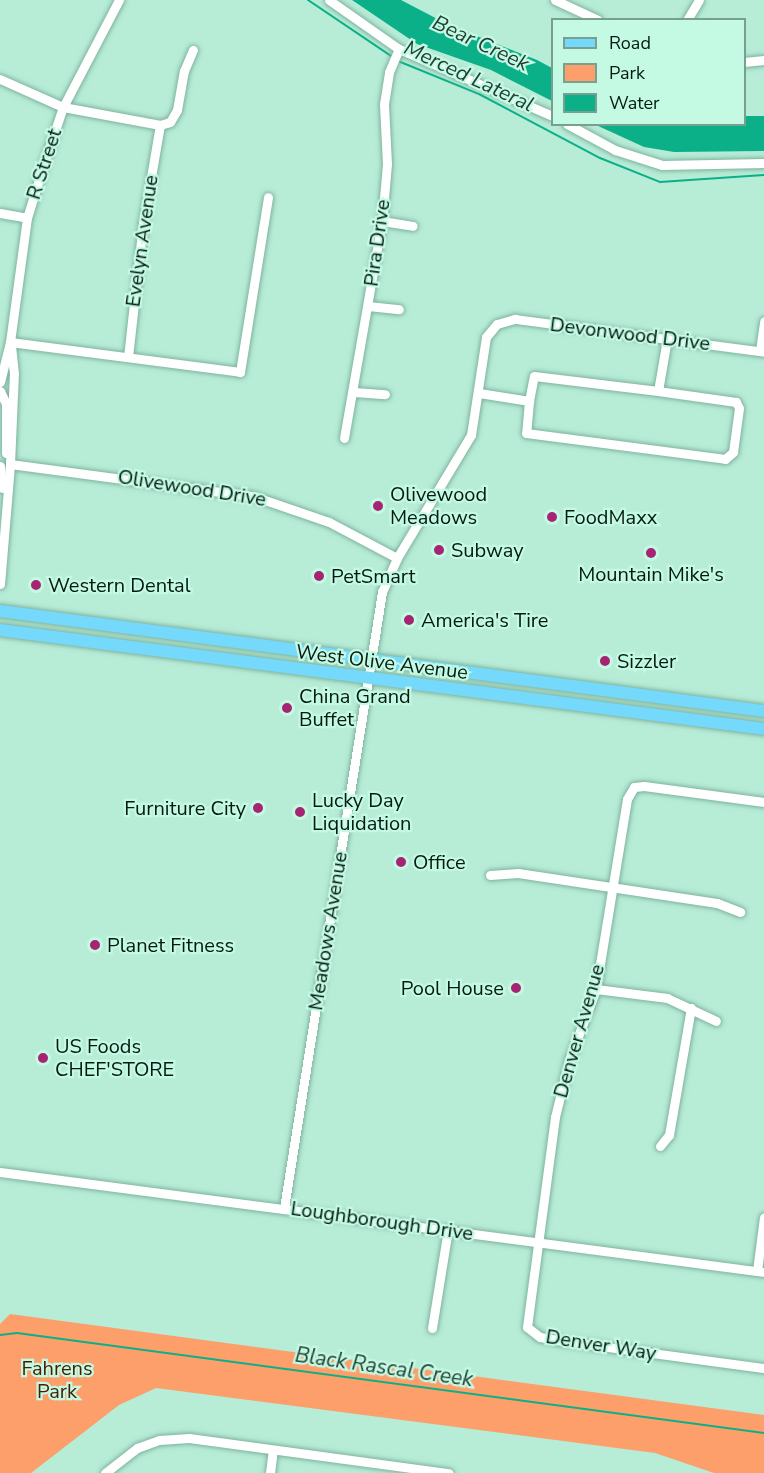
<!DOCTYPE html>
<html>
<head>
<meta charset="utf-8">
<style>
  body { margin:0 }
  #map { position:relative; width:764px; height:1473px; overflow:hidden; background:#b7ecd7; font-family:"Nunito Sans",sans-serif }
  div>[style] { position:absolute }
  .green>* { inset:0; background:#fd9f6b }
  .water>* { inset:0; background:#0bb088 }
  .stream>* { height:2px; margin:-1px; padding:0 1px; transform-origin:1px; border-radius:1px; background:#0bb088 }
  .roads { filter:drop-shadow(0 0 2px #7fb39f) drop-shadow(0 0 2px #7fb39f) }
  .minor>* { height:9px; margin:-4.5px; padding:0 4.5px; transform-origin:4.5px; border-radius:4.5px; background:#fff }
  .major>* { height:12px; margin:-6px; padding:0 6px; transform-origin:6px; border-radius:6px; background:#74d9fb }
  .dots>* { width:16px; height:16px; translate:-50% -50%; box-sizing:border-box; border:3px solid #c4fae4; border-radius:50% }
  span { translate:-50% -50%; white-space:nowrap; text-align:center; line-height:1.15; -webkit-text-stroke:4.5px #c4fae4; paint-order:stroke }
  .street-label { font-size:20px; color:#051a13 }
  .poi-label { font-size:20px; color:#051a13 }
  .left { translate:0 -50%; text-align:left }
  .right { translate:-100% -50%; text-align:right }
  .park-label { font-size:20px; color:#491d00 }
  .water-label { font-size:21px; color:#223f35; font-style:italic }
  .legend { position:absolute; left:551px; top:18px; width:195px; height:108px; box-sizing:border-box; background:#c4fae4; border:2px solid #78a090; margin:0; padding:8px 10px; list-style:none; font-size:18px; color:#051a13 }
  .legend li { display:flex; align-items:center; gap:12px; height:30px }
  .legend b { width:30px; border:2px solid #78a090 }
</style>
</head>
<body>
<div id="map">
  <div class="green">
    <div style="clip-path:polygon(10px 1314px,764px 1415px,764px 1473px,714px 1473px,655px 1453px,156px 1388px,119px 1405px,31px 1473px,0 1473px,0 1324px)"></div>
  </div>
  <div class="water">
    <div style="clip-path:polygon(352px 0,401px 0,447px 24px,537px 60px,552px 68px,552px 101px,491px 70px,417px 44px)"></div>
    <div style="clip-path:polygon(745px 116px,764px 116px,764px 151px,674px 152px,644px 147px,596px 125px,744px 124px)"></div>
  </div>
  <div class="stream">
    <div style="left:308px;top:0;width:100px;rotate:34deg"></div>
    <div style="left:398px;top:61px;width:87px;rotate:22.2deg"></div>
    <div style="left:479px;top:94px;width:137px;rotate:27.9deg"></div>
    <div style="left:600px;top:158px;width:65px;rotate:21.8deg"></div>
    <div style="left:660px;top:182px;width:104px;rotate:-3.9deg"></div>
    <div style="left:0;top:1335px;width:17px;rotate:-7deg"></div>
    <div style="left:17px;top:1333px;width:754px;rotate:7.62deg"></div>
  </div>
  <div class="roads">
    <div class="minor">
      <div style="left:329px;top:0;width:85px;rotate:35deg"></div>
      <div style="left:399px;top:49px;width:167px;rotate:23.6deg"></div>
      <div style="left:555px;top:0;width:47px;rotate:24.9deg"></div>
      <div style="left:687px;top:20px;width:23px;rotate:-59deg"></div>
      <div style="left:744px;top:62px;width:20px;rotate:-6deg"></div>
      <div style="left:0;top:79px;width:69px;rotate:24deg"></div>
      <div style="left:63px;top:107px;width:99px;rotate:10.5deg"></div>
      <div style="left:160px;top:125px;width:10px;rotate:-17deg"></div>
      <div style="left:170px;top:122px;width:14px;rotate:-60deg"></div>
      <div style="left:177px;top:110px;width:40px;rotate:-80deg"></div>
      <div style="left:184px;top:71px;width:23px;rotate:-67deg"></div>
      <div style="left:567px;top:124px;width:55px;rotate:28.4deg"></div>
      <div style="left:615px;top:150px;width:49px;rotate:17.7deg"></div>
      <div style="left:662px;top:165px;width:102px;rotate:-1.1deg"></div>
      <div style="left:0;top:213px;width:27px;rotate:10deg"></div>
      <div style="left:382px;top:221px;width:31px;rotate:9deg"></div>
      <div style="left:368px;top:306px;width:31px;rotate:6deg"></div>
      <div style="left:10px;top:342px;width:232px;rotate:7.4deg"></div>
      <div style="left:240px;top:372px;width:177px;rotate:-80.9deg"></div>
      <div style="left:760px;top:351px;width:30px;rotate:-82deg"></div>
      <div style="left:128px;top:357px;width:134px;rotate:-83.6deg"></div>
      <div style="left:143px;top:224px;width:100px;rotate:-80.3deg"></div>
      <div style="left:0;top:382px;width:41px;rotate:-76deg"></div>
      <div style="left:10px;top:342px;width:125px;rotate:-82.2deg"></div>
      <div style="left:27px;top:218px;width:58px;rotate:-72.8deg"></div>
      <div style="left:44px;top:163px;width:59px;rotate:-71.3deg"></div>
      <div style="left:63px;top:107px;width:121px;rotate:-62.4deg"></div>
      <div style="left:0;top:391px;width:14px;rotate:65deg"></div>
      <div style="left:6px;top:404px;width:49px;rotate:90deg"></div>
      <div style="left:354px;top:392px;width:31px;rotate:4deg"></div>
      <div style="left:479px;top:393px;width:51px;rotate:9.1deg"></div>
      <div style="left:529px;top:401px;width:25px;rotate:-79deg"></div>
      <div style="left:534px;top:376px;width:125px;rotate:6.9deg"></div>
      <div style="left:658px;top:391px;width:53px;rotate:-80.2deg"></div>
      <div style="left:529px;top:401px;width:32px;rotate:95deg"></div>
      <div style="left:526px;top:433px;width:201px;rotate:7.4deg"></div>
      <div style="left:725px;top:459px;width:11px;rotate:-41deg"></div>
      <div style="left:733px;top:452px;width:44px;rotate:-82.2deg"></div>
      <div style="left:739px;top:408px;width:7px;rotate:-117deg"></div>
      <div style="left:736px;top:402px;width:79px;rotate:-172deg"></div>
      <div style="left:344px;top:438px;width:220px;rotate:-80.1deg"></div>
      <div style="left:382px;top:221px;width:57px;rotate:-85deg"></div>
      <div style="left:387px;top:164px;width:60px;rotate:-92.9deg"></div>
      <div style="left:384px;top:104px;width:32px;rotate:-81deg"></div>
      <div style="left:389px;top:72px;width:25px;rotate:-67deg"></div>
      <div style="left:10px;top:464px;width:248px;rotate:7.6deg"></div>
      <div style="left:256px;top:497px;width:77px;rotate:18.9deg"></div>
      <div style="left:329px;top:522px;width:77px;rotate:27.9deg"></div>
      <div style="left:0;top:466px;width:22px;rotate:85deg"></div>
      <div style="left:0;top:584px;width:120px;rotate:-85.2deg"></div>
      <div style="left:10px;top:464px;width:90px;rotate:-87.5deg"></div>
      <div style="left:14px;top:374px;width:27px;rotate:-96deg"></div>
      <div style="left:764px;top:802px;width:121px;rotate:-172.4deg"></div>
      <div style="left:644px;top:786px;width:10px;rotate:174deg"></div>
      <div style="left:634px;top:787px;width:14px;rotate:120deg"></div>
      <div style="left:627px;top:799px;width:193px;rotate:99.3deg"></div>
      <div style="left:596px;top:989px;width:76px;rotate:110.8deg"></div>
      <div style="left:569px;top:1060px;width:59px;rotate:103.8deg"></div>
      <div style="left:555px;top:1117px;width:212px;rotate:97.6deg"></div>
      <div style="left:527px;top:1327px;width:16px;rotate:38deg"></div>
      <div style="left:540px;top:1337px;width:23px;rotate:10deg"></div>
      <div style="left:563px;top:1341px;width:203px;rotate:7.7deg"></div>
      <div style="left:490px;top:875px;width:28px;rotate:-4deg"></div>
      <div style="left:518px;top:873px;width:201px;rotate:8.6deg"></div>
      <div style="left:717px;top:903px;width:25px;rotate:21deg"></div>
      <div style="left:596px;top:989px;width:72px;rotate:7.2deg"></div>
      <div style="left:667px;top:998px;width:54px;rotate:25.1deg"></div>
      <div style="left:660px;top:1146px;width:14px;rotate:-51deg"></div>
      <div style="left:669px;top:1135px;width:129px;rotate:-80.2deg"></div>
      <div style="left:0;top:1172px;width:771px;rotate:7.46deg"></div>
      <div style="left:284px;top:1208px;width:624px;rotate:-80.96deg"></div>
      <div style="left:382px;top:592px;width:37px;rotate:-66deg"></div>
      <div style="left:397px;top:558px;width:144px;rotate:-59deg"></div>
      <div style="left:471px;top:435px;width:99px;rotate:-81.3deg"></div>
      <div style="left:486px;top:337px;width:17px;rotate:-50deg"></div>
      <div style="left:497px;top:324px;width:19px;rotate:-16deg"></div>
      <div style="left:515px;top:319px;width:251px;rotate:7.5deg"></div>
      <div style="left:757px;top:1271px;width:54px;rotate:-82.6deg"></div>
      <div style="left:432px;top:1328px;width:100px;rotate:-80.8deg"></div>
      <div style="left:105px;top:1473px;width:41px;rotate:-38deg"></div>
      <div style="left:137px;top:1448px;width:23px;rotate:-20deg"></div>
      <div style="left:159px;top:1440px;width:30px;rotate:-4deg"></div>
      <div style="left:189px;top:1438px;width:262px;rotate:7.7deg"></div>
      <div style="left:270px;top:1473px;width:23px;rotate:-83deg"></div>
    </div>
    <div class="major">
      <div style="left:0;top:611px;width:771px;rotate:7.46deg"></div>
      <div style="left:0;top:630px;width:770px;rotate:7.38deg"></div>
    </div>
  </div>
  <div class="dots">
    <div style="left:378px;top:506px;background:#a62573"></div>
    <div style="left:552px;top:517px;background:#a62573"></div>
    <div style="left:439px;top:550px;background:#a62573"></div>
    <div style="left:651px;top:553px;background:#a62573"></div>
    <div style="left:319px;top:576px;background:#a62573"></div>
    <div style="left:36px;top:585px;background:#a62573"></div>
    <div style="left:409px;top:620px;background:#a62573"></div>
    <div style="left:605px;top:661px;background:#a62573"></div>
    <div style="left:287px;top:708px;background:#a62573"></div>
    <div style="left:258px;top:808px;background:#a62573"></div>
    <div style="left:300px;top:812px;background:#a62573"></div>
    <div style="left:401px;top:862px;background:#a62573"></div>
    <div style="left:95px;top:945px;background:#a62573"></div>
    <div style="left:516px;top:988px;background:#a62573"></div>
    <div style="left:43px;top:1058px;background:#a62573"></div>
  </div>
  <div class="street-label">
    <span style="left:44px;top:164px;rotate:-72deg">R Street</span>
    <span style="left:142px;top:241px;rotate:-82deg">Evelyn Avenue</span>
    <span style="left:377px;top:243px;rotate:-82deg">Pira Drive</span>
    <span style="left:630px;top:334px;rotate:7deg">Devonwood Drive</span>
    <span style="left:192px;top:488px;rotate:9deg">Olivewood Drive</span>
    <span style="left:382px;top:662px;rotate:7deg">West Olive Avenue</span>
    <span style="left:328px;top:931px;rotate:-81deg">Meadows Avenue</span>
    <span style="left:579px;top:1031px;rotate:-74deg">Denver Avenue</span>
    <span style="left:382px;top:1221px;rotate:8deg">Loughborough Drive</span>
    <span style="left:601px;top:1345px;rotate:9deg">Denver Way</span>
  </div>
  <div class="poi-label">
    <span class="left" style="left:390px;top:506px">Olivewood<br>Meadows</span>
    <span class="left" style="left:564px;top:517px">FoodMaxx</span>
    <span class="left" style="left:451px;top:550px">Subway</span>
    <span style="left:651px;top:574px">Mountain Mike's</span>
    <span class="left" style="left:331px;top:576px">PetSmart</span>
    <span class="left" style="left:48px;top:585px">Western Dental</span>
    <span class="left" style="left:421px;top:620px">America's Tire</span>
    <span class="left" style="left:617px;top:661px">Sizzler</span>
    <span class="left" style="left:299px;top:708px">China Grand<br>Buffet</span>
    <span class="left" style="left:312px;top:812px">Lucky Day<br>Liquidation</span>
    <span class="right" style="left:246px;top:808px">Furniture City</span>
    <span class="left" style="left:413px;top:862px">Office</span>
    <span class="left" style="left:107px;top:945px">Planet Fitness</span>
    <span class="right" style="left:504px;top:988px">Pool House</span>
    <span class="left" style="left:55px;top:1058px">US Foods<br>CHEF'STORE</span>
  </div>
  <div class="park-label">
    <span style="left:57px;top:1380px">Fahrens<br>Park</span>
  </div>
  <div class="water-label">
    <span style="left:481px;top:43px;rotate:25deg">Bear Creek</span>
    <span style="left:469px;top:76px;rotate:25deg">Merced Lateral</span>
    <span style="left:384px;top:1367px;rotate:8deg">Black Rascal Creek</span>
  </div>
  <ul class="legend">
  <li><b style="height:8px;background:#74d9fb"></b>Road</li>
  <li><b style="height:16px;background:#fd9f6b"></b>Park</li>
  <li><b style="height:16px;background:#0bb088"></b>Water</li>
  </ul>
</div>
</body>
</html>
